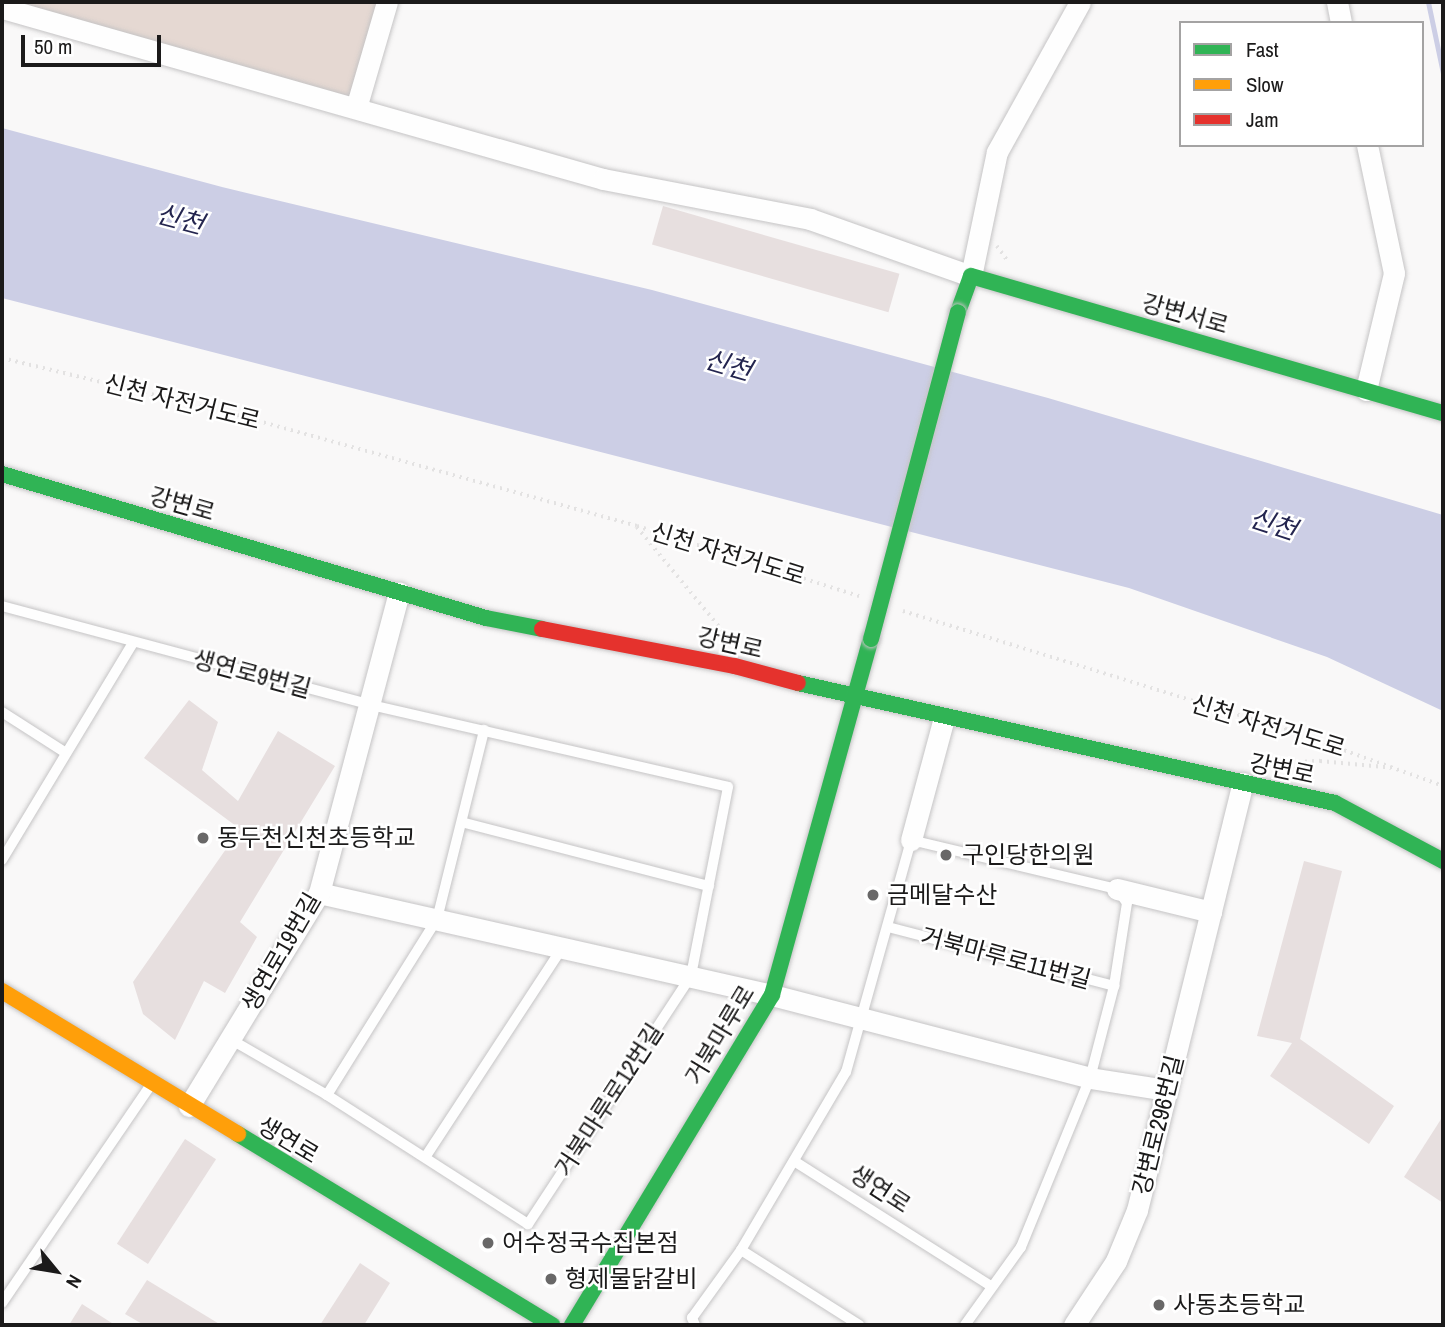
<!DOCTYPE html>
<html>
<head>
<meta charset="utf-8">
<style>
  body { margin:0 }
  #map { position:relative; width:1445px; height:1327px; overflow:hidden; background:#f9f8f8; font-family:"Archivo Narrow","Noto Sans KR",sans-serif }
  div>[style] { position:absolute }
  .green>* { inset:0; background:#e5d8d2 }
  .water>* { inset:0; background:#cccee5 }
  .stream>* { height:5px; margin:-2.5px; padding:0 2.5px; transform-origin:2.5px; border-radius:2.5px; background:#cccee5 }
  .building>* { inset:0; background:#e7dfdf; transform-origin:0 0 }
  .path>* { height:3.5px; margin-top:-1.75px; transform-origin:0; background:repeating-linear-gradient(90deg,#e3e2e2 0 2px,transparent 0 7px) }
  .roads { filter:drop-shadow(0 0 2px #c5c4c5) drop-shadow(0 0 2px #c5c4c5) }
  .lane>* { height:10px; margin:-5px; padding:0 5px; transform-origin:5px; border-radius:5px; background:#fefefe }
  .street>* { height:21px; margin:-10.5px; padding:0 10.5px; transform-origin:10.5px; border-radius:10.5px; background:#fefefe }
  .fast>* { height:16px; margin:-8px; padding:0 8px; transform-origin:8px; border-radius:8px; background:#30b455 }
  .slow>* { height:16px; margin:-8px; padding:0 8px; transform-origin:8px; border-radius:8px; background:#ff9f0a }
  .jam>* { height:16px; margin:-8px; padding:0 8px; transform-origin:8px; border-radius:8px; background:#e5322d }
  .bridges { filter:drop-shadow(0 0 2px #c5c4c5) drop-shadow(0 0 2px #c5c4c5) }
  .fast-bridge>* { height:16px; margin:-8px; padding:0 8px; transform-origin:8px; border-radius:8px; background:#30b455 }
  .dots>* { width:19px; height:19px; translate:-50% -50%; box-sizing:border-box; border:4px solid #fff; border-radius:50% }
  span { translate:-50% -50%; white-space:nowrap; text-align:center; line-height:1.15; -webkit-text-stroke:5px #fff; paint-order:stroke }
  .street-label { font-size:24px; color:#1b1a1a }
  .poi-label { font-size:24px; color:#1b1a1a }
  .left { translate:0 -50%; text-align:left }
  .water-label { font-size:26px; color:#24254f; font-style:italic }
  .frame { position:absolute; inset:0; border:4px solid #1b1a1a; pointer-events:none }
  .legend { position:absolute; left:1179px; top:21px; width:245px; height:126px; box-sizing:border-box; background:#fff; border:2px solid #a4a3a3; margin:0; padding:9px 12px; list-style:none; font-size:21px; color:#1b1a1a }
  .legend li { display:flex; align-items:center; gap:14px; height:35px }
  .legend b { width:35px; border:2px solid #a4a3a3 }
  .north { position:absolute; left:21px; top:1236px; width:70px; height:70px; -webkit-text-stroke:5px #fff; paint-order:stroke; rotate:120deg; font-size:19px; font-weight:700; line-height:28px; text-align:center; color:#1b1a1a }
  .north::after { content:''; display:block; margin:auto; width:24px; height:32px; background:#1b1a1a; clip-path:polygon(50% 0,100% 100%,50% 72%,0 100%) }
  .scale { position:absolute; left:21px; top:35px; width:140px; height:32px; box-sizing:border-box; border:4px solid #1b1a1a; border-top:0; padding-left:9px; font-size:21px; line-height:24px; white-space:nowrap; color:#1b1a1a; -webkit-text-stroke:5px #fff; paint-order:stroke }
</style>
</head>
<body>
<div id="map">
  <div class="green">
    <div style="clip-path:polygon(2px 2px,382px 2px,352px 104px)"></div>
  </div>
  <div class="water">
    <div style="clip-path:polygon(2px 128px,222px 187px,652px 290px,1048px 398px,1443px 515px,1443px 711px,1327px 657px,1129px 588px,2px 298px)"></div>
  </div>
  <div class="stream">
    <div style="left:1428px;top:2px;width:73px;rotate:78.1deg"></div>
  </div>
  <div class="building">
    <div style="left:663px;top:206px;width:246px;height:40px;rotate:16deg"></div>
    <div style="clip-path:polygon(189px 700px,218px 722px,202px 770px,238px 801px,278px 731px,335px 766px,240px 922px,257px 937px,225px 993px,204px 981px,175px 1040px,143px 1014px,133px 982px,240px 829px,144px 758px)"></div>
    <div style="clip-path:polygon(1304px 861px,1342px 871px,1300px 1039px,1394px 1106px,1369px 1144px,1270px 1076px,1292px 1043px,1257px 1036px)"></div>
    <div style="clip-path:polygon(1443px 1116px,1443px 1203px,1404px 1177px)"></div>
    <div style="left:185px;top:1139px;width:37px;height:125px;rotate:33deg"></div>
    <div style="clip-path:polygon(360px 1263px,390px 1283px,364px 1325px,320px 1325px)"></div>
    <div style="clip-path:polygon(147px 1280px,221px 1325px,144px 1325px,125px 1314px)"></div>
    <div style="clip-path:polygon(82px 1304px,115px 1325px,69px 1325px)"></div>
  </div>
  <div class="path">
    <div style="left:997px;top:246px;width:17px;rotate:54deg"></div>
    <div style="left:2px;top:358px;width:242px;rotate:13.6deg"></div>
    <div style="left:237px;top:415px;width:415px;rotate:15.5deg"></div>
    <div style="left:637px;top:526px;width:233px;rotate:17.5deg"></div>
    <div style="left:637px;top:527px;width:146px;rotate:50.5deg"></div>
    <div style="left:903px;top:611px;width:400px;rotate:17.2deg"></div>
    <div style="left:1285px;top:729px;width:168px;rotate:19.8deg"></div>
    <div style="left:1296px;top:769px;width:7px;rotate:-74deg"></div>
    <div style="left:1298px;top:762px;width:22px;rotate:-3deg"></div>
    <div style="left:1320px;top:761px;width:75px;rotate:5.3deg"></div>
  </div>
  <div class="roads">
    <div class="lane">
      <div style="left:2px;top:606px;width:382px;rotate:15deg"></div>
      <div style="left:371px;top:705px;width:366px;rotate:12.9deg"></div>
      <div style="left:728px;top:787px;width:193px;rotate:101.1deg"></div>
      <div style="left:691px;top:976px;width:297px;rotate:123.3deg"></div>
      <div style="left:528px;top:1224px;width:239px;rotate:-147.3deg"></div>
      <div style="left:327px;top:1095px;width:112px;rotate:-150deg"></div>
      <div style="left:2px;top:712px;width:76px;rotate:32.6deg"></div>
      <div style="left:465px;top:823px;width:252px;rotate:14.5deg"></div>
      <div style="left:2px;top:860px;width:253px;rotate:-58.9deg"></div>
      <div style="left:888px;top:927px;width:234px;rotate:14.6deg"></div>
      <div style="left:1114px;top:986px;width:95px;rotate:104.6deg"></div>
      <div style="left:1090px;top:1078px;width:183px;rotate:112.2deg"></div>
      <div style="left:1021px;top:1247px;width:96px;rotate:125.7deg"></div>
      <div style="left:327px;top:1095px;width:208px;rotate:-58deg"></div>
      <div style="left:437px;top:919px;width:195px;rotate:-76deg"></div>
      <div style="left:426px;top:1156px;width:250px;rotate:-56.8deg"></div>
      <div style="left:794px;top:1161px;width:233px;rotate:32.4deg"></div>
      <div style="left:741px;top:1250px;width:140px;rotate:32.4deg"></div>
      <div style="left:2px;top:1303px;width:263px;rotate:-55.7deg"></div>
      <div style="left:695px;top:1325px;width:8px;rotate:-113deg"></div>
      <div style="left:692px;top:1318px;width:84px;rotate:-54.2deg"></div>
      <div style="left:741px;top:1250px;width:207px;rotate:-59.5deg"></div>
      <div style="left:846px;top:1072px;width:241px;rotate:-74.3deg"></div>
      <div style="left:911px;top:840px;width:212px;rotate:13.4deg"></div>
      <div style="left:1117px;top:889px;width:17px;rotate:54deg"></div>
      <div style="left:1127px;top:903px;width:84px;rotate:98.9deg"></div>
    </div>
    <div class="street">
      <div style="left:1337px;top:2px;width:21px;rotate:79deg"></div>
      <div style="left:2px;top:8px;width:625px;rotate:15.88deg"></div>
      <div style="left:603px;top:179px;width:211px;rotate:10.9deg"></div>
      <div style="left:810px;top:219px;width:171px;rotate:19.5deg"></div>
      <div style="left:971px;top:276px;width:127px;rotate:-78.2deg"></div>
      <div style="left:997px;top:152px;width:171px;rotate:-61deg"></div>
      <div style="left:356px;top:108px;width:110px;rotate:-73.7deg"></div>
      <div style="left:1366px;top:390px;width:120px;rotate:-76.5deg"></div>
      <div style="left:1394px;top:273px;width:131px;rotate:-101.9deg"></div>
      <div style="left:911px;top:840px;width:126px;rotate:-74.9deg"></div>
      <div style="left:1117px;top:889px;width:97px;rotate:13.7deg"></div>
      <div style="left:319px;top:893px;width:464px;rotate:12.7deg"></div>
      <div style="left:772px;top:995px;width:329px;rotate:14.6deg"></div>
      <div style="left:1090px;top:1078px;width:78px;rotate:8.9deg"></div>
      <div style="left:189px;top:1106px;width:250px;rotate:-58.6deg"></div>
      <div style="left:319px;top:893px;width:311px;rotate:-75.1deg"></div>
      <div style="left:1074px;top:1325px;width:77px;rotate:-56.7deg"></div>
      <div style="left:1116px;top:1261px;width:55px;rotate:-67.6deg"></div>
      <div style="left:1137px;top:1210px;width:440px;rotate:-76.1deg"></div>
    </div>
    <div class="fast">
      <div style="left:958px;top:312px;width:38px;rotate:-70deg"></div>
      <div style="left:971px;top:276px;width:491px;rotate:16.2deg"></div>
      <div style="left:2px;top:474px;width:505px;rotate:16.57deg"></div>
      <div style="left:486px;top:618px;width:57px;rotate:11.1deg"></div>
      <div style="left:798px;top:683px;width:550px;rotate:12.6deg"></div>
      <div style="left:1335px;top:803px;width:123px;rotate:28.2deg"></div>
      <div style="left:238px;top:1134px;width:368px;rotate:31.3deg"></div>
      <div style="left:572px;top:1325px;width:386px;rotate:-58.8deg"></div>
      <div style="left:772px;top:995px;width:370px;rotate:-74.5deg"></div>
    </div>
    <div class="slow">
      <div style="left:2px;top:991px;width:276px;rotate:31.2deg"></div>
    </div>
    <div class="jam">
      <div style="left:542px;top:629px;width:197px;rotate:10.9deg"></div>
      <div style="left:735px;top:666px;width:65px;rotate:15.1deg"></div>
    </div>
  </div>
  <div class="bridges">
    <div class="fast-bridge">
      <div style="left:871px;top:639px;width:338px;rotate:-75.1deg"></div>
    </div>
  </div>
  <div class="dots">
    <div style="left:203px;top:838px;background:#696868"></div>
    <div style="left:946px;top:855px;background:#696868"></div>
    <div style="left:873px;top:895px;background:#696868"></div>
    <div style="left:488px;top:1243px;background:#696868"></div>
    <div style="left:551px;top:1279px;background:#696868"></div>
    <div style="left:1159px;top:1305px;background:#696868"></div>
  </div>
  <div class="street-label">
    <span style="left:1185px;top:314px;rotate:16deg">강변서로</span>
    <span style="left:182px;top:402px;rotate:14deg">신천 자전거도로</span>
    <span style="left:182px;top:504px;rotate:16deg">강변로</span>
    <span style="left:728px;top:554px;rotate:17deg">신천 자전거도로</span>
    <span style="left:730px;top:643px;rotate:13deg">강변로</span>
    <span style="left:252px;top:674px;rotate:15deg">생연로9번길</span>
    <span style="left:1268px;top:726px;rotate:17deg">신천 자전거도로</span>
    <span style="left:1282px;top:769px;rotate:12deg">강변로</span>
    <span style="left:281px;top:952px;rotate:-60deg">생연로19번길</span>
    <span style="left:1006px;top:958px;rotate:15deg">거북마루로11번길</span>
    <span style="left:720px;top:1035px;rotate:-59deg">거북마루로</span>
    <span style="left:609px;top:1100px;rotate:-57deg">거북마루로12번길</span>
    <span style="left:1158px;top:1125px;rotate:-76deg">강변로296번길</span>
    <span style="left:288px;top:1140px;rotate:31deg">생연로</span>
    <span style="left:880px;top:1189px;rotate:33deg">생연로</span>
  </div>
  <div class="poi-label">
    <span class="left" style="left:217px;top:838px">동두천신천초등학교</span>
    <span class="left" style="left:962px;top:855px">구인당한의원</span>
    <span class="left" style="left:887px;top:895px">금메달수산</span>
    <span class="left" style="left:502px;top:1243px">어수정국수집본점</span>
    <span class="left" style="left:565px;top:1279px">형제물닭갈비</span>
    <span class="left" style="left:1173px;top:1305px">사동초등학교</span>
  </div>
  <div class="water-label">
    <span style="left:180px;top:219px;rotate:15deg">신천</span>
    <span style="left:728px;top:365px;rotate:16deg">신천</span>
    <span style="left:1273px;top:524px;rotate:18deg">신천</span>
  </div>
  <div class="frame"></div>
  <ul class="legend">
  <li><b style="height:9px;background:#30b455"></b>Fast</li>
  <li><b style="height:9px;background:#ff9f0a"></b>Slow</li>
  <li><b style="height:9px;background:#e5322d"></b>Jam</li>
  </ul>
  <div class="north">N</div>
  <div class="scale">50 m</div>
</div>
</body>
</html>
